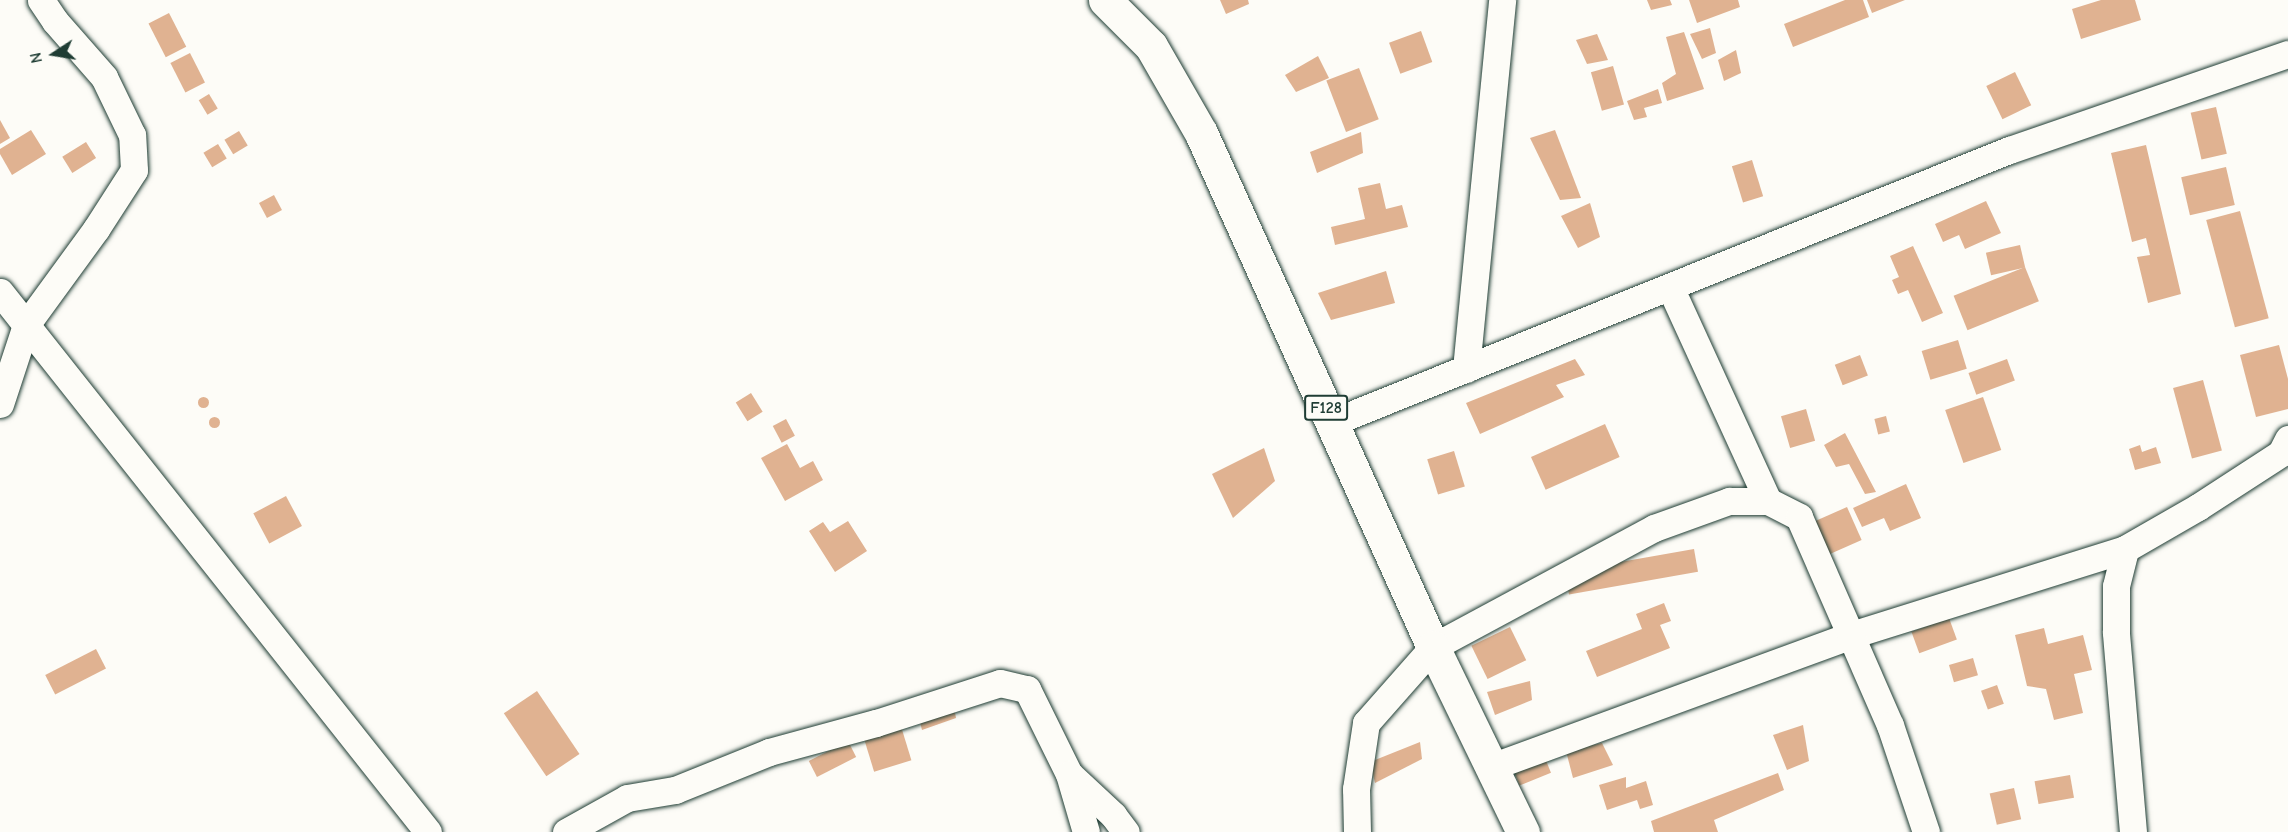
<!DOCTYPE html>
<html>
<head>
<meta charset="utf-8">
<style>
  body { margin:0 }
  #map { position:relative; width:2288px; height:832px; overflow:hidden; background:#fdfcf7; font-family:"Comic Neue",sans-serif }
  div>[style] { position:absolute }
  .building>* { inset:0; background:#e0b291; transform-origin:0 0 }
  .round { border-radius:50% }
  .roads { filter:drop-shadow(0 0 2px #1f3d34) drop-shadow(0 0 2px #1f3d34) }
  .minor>* { height:27px; margin:-13.5px; padding:0 13.5px; transform-origin:13.5px; border-radius:13.5px; background:#fdfcf7 }
  .primary>* { height:33px; margin:-16.5px; padding:0 16.5px; transform-origin:16.5px; border-radius:16.5px; background:#fdfcf7 }
  span { translate:-50% -50%; white-space:nowrap; text-align:center; line-height:1.15; -webkit-text-stroke:4.5px #fdfcf7; paint-order:stroke }
  .shield-label span { padding:2px 4px; background:#fdfcf7; border:2px solid; border-radius:4px; -webkit-text-stroke-width:0 }
  .shield-label { font-size:16px; color:#1f3d34; font-weight:700 }
  .north { position:absolute; left:24px; top:24px; width:60px; height:60px; -webkit-text-stroke:4px #fdfcf7; paint-order:stroke; rotate:258deg; font-size:16px; font-weight:700; line-height:24px; text-align:center; color:#1f3d34 }
  .north::after { content:''; display:block; margin:auto; width:21px; height:27px; background:#1f3d34; clip-path:polygon(50% 0,100% 100%,50% 72%,0 100%) }
</style>
</head>
<body>
<div id="map">
  <div class="building">
    <div style="clip-path:polygon(1220px 0,1248px 0,1249px 4px,1226px 14px)"></div>
    <div style="clip-path:polygon(1647px 0,1670px 0,1672px 5px,1651px 10px)"></div>
    <div style="clip-path:polygon(1689px 0,1738px 0,1740px 7px,1697px 23px)"></div>
    <div style="clip-path:polygon(1845px 0,1863px 0,1869px 17px,1793px 47px,1784px 24px)"></div>
    <div style="clip-path:polygon(1867px 0,1905px 0,1872px 13px)"></div>
    <div style="clip-path:polygon(2101px 0,2135px 0,2141px 20px,2081px 39px,2072px 9px)"></div>
    <div style="left:169px;top:13px;width:38px;height:23px;rotate:63deg"></div>
    <div style="clip-path:polygon(1710px 28px,1716px 53px,1702px 59px,1690px 34px)"></div>
    <div style="left:1421px;top:31px;width:33px;height:34px;rotate:70deg"></div>
    <div style="clip-path:polygon(1684px 32px,1704px 89px,1667px 101px,1662px 83px,1676px 74px,1666px 37px)"></div>
    <div style="clip-path:polygon(1597px 34px,1608px 60px,1587px 64px,1576px 40px)"></div>
    <div style="clip-path:polygon(1736px 50px,1741px 73px,1724px 81px,1718px 60px)"></div>
    <div style="left:190px;top:53px;width:33px;height:22px;rotate:63deg"></div>
    <div style="clip-path:polygon(1318px 56px,1329px 78px,1296px 92px,1285px 75px)"></div>
    <div style="left:1613px;top:66px;width:40px;height:23px;rotate:74deg"></div>
    <div style="left:1359px;top:68px;width:55px;height:35px;rotate:69deg"></div>
    <div style="left:2015px;top:72px;width:37px;height:32px;rotate:64deg"></div>
    <div style="clip-path:polygon(1658px 89px,1662px 103px,1644px 108px,1647px 117px,1634px 120px,1627px 101px)"></div>
    <div style="left:209px;top:94px;width:17px;height:12px;rotate:59deg"></div>
    <div style="left:2216px;top:107px;width:48px;height:26px;rotate:77deg"></div>
    <div style="clip-path:polygon(0 120px,10px 138px,0 144px)"></div>
    <div style="clip-path:polygon(31px 130px,46px 154px,12px 175px,0 154px,0 149px)"></div>
    <div style="clip-path:polygon(1555px 130px,1581px 198px,1560px 200px,1530px 138px)"></div>
    <div style="left:239px;top:131px;width:17px;height:17px;rotate:59deg"></div>
    <div style="clip-path:polygon(1361px 132px,1363px 153px,1317px 173px,1310px 152px)"></div>
    <div style="left:86px;top:142px;width:19px;height:28px;rotate:58deg"></div>
    <div style="left:218px;top:144px;width:17px;height:17px;rotate:59deg"></div>
    <div style="clip-path:polygon(2146px 145px,2181px 294px,2148px 303px,2137px 257px,2150px 255px,2146px 238px,2132px 242px,2111px 153px)"></div>
    <div style="left:1752px;top:160px;width:38px;height:21px;rotate:73deg"></div>
    <div style="left:2226px;top:167px;width:39px;height:46px;rotate:77deg"></div>
    <div style="clip-path:polygon(1380px 183px,1386px 209px,1402px 205px,1408px 227px,1335px 245px,1331px 227px,1365px 219px,1358px 188px)"></div>
    <div style="left:274px;top:195px;width:17px;height:17px;rotate:62deg"></div>
    <div style="clip-path:polygon(1986px 201px,2001px 233px,1965px 249px,1959px 235px,1943px 242px,1935px 224px)"></div>
    <div style="clip-path:polygon(1590px 203px,1600px 237px,1578px 248px,1561px 216px)"></div>
    <div style="left:2240px;top:211px;width:111px;height:35px;rotate:75deg"></div>
    <div style="left:2020px;top:245px;width:23px;height:35px;rotate:77deg"></div>
    <div style="clip-path:polygon(1913px 246px,1943px 313px,1922px 322px,1908px 290px,1898px 294px,1892px 280px,1899px 277px,1890px 256px)"></div>
    <div style="left:2025px;top:267px;width:37px;height:77px;rotate:68deg"></div>
    <div style="clip-path:polygon(1386px 271px,1395px 303px,1331px 320px,1318px 293px)"></div>
    <div style="left:1958px;top:340px;width:30px;height:38px;rotate:73deg"></div>
    <div style="clip-path:polygon(2279px 345px,2288px 379px,2288px 409px,2256px 417px,2240px 355px)"></div>
    <div style="left:1860px;top:355px;width:22px;height:27px;rotate:69deg"></div>
    <div style="clip-path:polygon(1575px 359px,1585px 375px,1556px 385px,1564px 397px,1480px 434px,1466px 403px)"></div>
    <div style="left:2007px;top:359px;width:23px;height:41px;rotate:70deg"></div>
    <div style="left:2203px;top:380px;width:73px;height:31px;rotate:75deg"></div>
    <div style="left:751px;top:393px;width:22px;height:18px;rotate:58deg"></div>
    <div class="round" style="left:197.5px;top:396.5px;width:11px;height:11px"></div>
    <div style="left:1983px;top:397px;width:56px;height:40px;rotate:71deg"></div>
    <div style="left:1806px;top:409px;width:33px;height:26px;rotate:74deg"></div>
    <div style="left:1886px;top:416px;width:16px;height:12px;rotate:76deg"></div>
    <div class="round" style="left:208.5px;top:416.5px;width:11px;height:11px"></div>
    <div style="left:786px;top:419px;width:19px;height:15px;rotate:62deg"></div>
    <div style="left:1605px;top:424px;width:36px;height:81px;rotate:66deg"></div>
    <div style="clip-path:polygon(1845px 433px,1876px 492px,1865px 494px,1849px 464px,1836px 467px,1824px 445px)"></div>
    <div style="clip-path:polygon(787px 444px,800px 468px,813px 461px,823px 480px,785px 501px,761px 458px)"></div>
    <div style="clip-path:polygon(2140px 445px,2142px 452px,2156px 447px,2161px 463px,2135px 470px,2129px 449px)"></div>
    <div style="clip-path:polygon(1264px 448px,1275px 481px,1233px 518px,1212px 474px)"></div>
    <div style="left:1454px;top:451px;width:37px;height:28px;rotate:73deg"></div>
    <div style="clip-path:polygon(1906px 484px,1921px 518px,1890px 531px,1884px 518px,1862px 527px,1853px 508px)"></div>
    <div style="left:286px;top:496px;width:34px;height:37px;rotate:62deg"></div>
    <div style="left:1847px;top:507px;width:36px;height:39px;rotate:66deg"></div>
    <div style="clip-path:polygon(848px 521px,867px 551px,835px 572px,809px 531px,823px 522px,830px 532px)"></div>
    <div style="left:1694px;top:549px;width:23px;height:131px;rotate:80deg"></div>
    <div style="clip-path:polygon(1664px 603px,1671px 621px,1660px 625px,1670px 648px,1597px 677px,1586px 651px,1642px 629px,1636px 614px)"></div>
    <div style="left:1949px;top:618px;width:23px;height:40px;rotate:70deg"></div>
    <div style="left:1510px;top:627px;width:37px;height:43px;rotate:64deg"></div>
    <div style="clip-path:polygon(2044px 628px,2048px 644px,2083px 635px,2092px 670px,2074px 674px,2083px 713px,2054px 720px,2046px 689px,2027px 686px,2015px 635px)"></div>
    <div style="left:96px;top:649px;width:22px;height:57px;rotate:63deg"></div>
    <div style="left:1973px;top:658px;width:18px;height:25px;rotate:74deg"></div>
    <div style="clip-path:polygon(1530px 681px,1532px 700px,1495px 715px,1487px 692px)"></div>
    <div style="left:1997px;top:685px;width:20px;height:17px;rotate:70deg"></div>
    <div style="left:537px;top:691px;width:76px;height:40px;rotate:56deg"></div>
    <div style="clip-path:polygon(952px 697px,956px 718px,922px 730px,917px 710px)"></div>
    <div style="left:900px;top:723px;width:39px;height:39px;rotate:73deg"></div>
    <div style="clip-path:polygon(1803px 725px,1809px 761px,1787px 770px,1773px 735px)"></div>
    <div style="left:848px;top:741px;width:18px;height:44px;rotate:63deg"></div>
    <div style="clip-path:polygon(1420px 742px,1422px 759px,1375px 783px,1370px 762px)"></div>
    <div style="clip-path:polygon(1602px 743px,1613px 765px,1573px 778px,1566px 751px)"></div>
    <div style="left:1545px;top:758px;width:16px;height:34px;rotate:68deg"></div>
    <div style="clip-path:polygon(1778px 773px,1784px 790px,1714px 820px,1718px 832px,1654px 832px,1651px 821px)"></div>
    <div style="left:2070px;top:775px;width:23px;height:36px;rotate:80deg"></div>
    <div style="clip-path:polygon(1626px 777px,1626px 788px,1646px 781px,1653px 805px,1640px 809px,1637px 800px,1607px 810px,1599px 785px)"></div>
    <div style="left:2014px;top:788px;width:32px;height:25px;rotate:77deg"></div>
  </div>
  <div class="roads">
    <div class="minor">
      <div style="left:1670px;top:287px;width:235px;rotate:65.4deg"></div>
      <div style="left:0;top:292px;width:689px;rotate:51.6deg"></div>
      <div style="left:1466px;top:369px;width:371px;rotate:-84.4deg"></div>
      <div style="left:0;top:404px;width:83px;rotate:-71.8deg"></div>
      <div style="left:26px;top:325px;width:119px;rotate:-53.9deg"></div>
      <div style="left:96px;top:229px;width:70px;rotate:-57.2deg"></div>
      <div style="left:134px;top:170px;width:35px;rotate:-93deg"></div>
      <div style="left:132px;top:135px;width:64px;rotate:-115.8deg"></div>
      <div style="left:104px;top:77px;width:74px;rotate:-131.2deg"></div>
      <div style="left:55px;top:21px;width:25px;rotate:-124deg"></div>
      <div style="left:1333px;top:422px;width:729px;rotate:-21.92deg"></div>
      <div style="left:2009px;top:150px;width:295px;rotate:-19deg"></div>
      <div style="left:1491px;top:767px;width:383px;rotate:-20.1deg"></div>
      <div style="left:1851px;top:635px;width:287px;rotate:-17.4deg"></div>
      <div style="left:1070px;top:775px;width:59px;rotate:42.9deg"></div>
      <div style="left:1113px;top:815px;width:21px;rotate:53deg"></div>
      <div style="left:566px;top:832px;width:70px;rotate:-29.1deg"></div>
      <div style="left:627px;top:798px;width:49px;rotate:-9.5deg"></div>
      <div style="left:675px;top:790px;width:101px;rotate:-22deg"></div>
      <div style="left:769px;top:752px;width:111px;rotate:-15.2deg"></div>
      <div style="left:876px;top:723px;width:130px;rotate:-17.9deg"></div>
      <div style="left:1000px;top:683px;width:28px;rotate:13deg"></div>
      <div style="left:1027px;top:689px;width:95px;rotate:63.7deg"></div>
      <div style="left:1069px;top:774px;width:60px;rotate:73.7deg"></div>
      <div style="left:1357px;top:832px;width:43px;rotate:-91.3deg"></div>
      <div style="left:1356px;top:789px;width:67px;rotate:-81.4deg"></div>
      <div style="left:1366px;top:723px;width:101px;rotate:-48.6deg"></div>
      <div style="left:1433px;top:647px;width:251px;rotate:-28.3deg"></div>
      <div style="left:1654px;top:528px;width:80px;rotate:-19.8deg"></div>
      <div style="left:1729px;top:501px;width:39px"></div>
      <div style="left:1768px;top:501px;width:35px;rotate:27deg"></div>
      <div style="left:1799px;top:517px;width:227px;rotate:66.4deg"></div>
      <div style="left:1890px;top:725px;width:113px;rotate:71.4deg"></div>
      <div style="left:2133px;top:832px;width:201px;rotate:-94.9deg"></div>
      <div style="left:2116px;top:632px;width:46px;rotate:-90deg"></div>
      <div style="left:2116px;top:586px;width:38px;rotate:-76deg"></div>
      <div style="left:2125px;top:549px;width:84px;rotate:-29.9deg"></div>
      <div style="left:2198px;top:507px;width:99px;rotate:-33deg"></div>
      <div style="left:2281px;top:453px;width:16px;rotate:-63deg"></div>
    </div>
    <div class="primary">
      <div style="left:1105px;top:0;width:65px;rotate:45deg"></div>
      <div style="left:1151px;top:46px;width:100px;rotate:60.1deg"></div>
      <div style="left:1201px;top:133px;width:564px;rotate:65.71deg"></div>
      <div style="left:1433px;top:647px;width:206px;rotate:64.1deg"></div>
    </div>
  </div>
  <div class="shield-label">
    <span style="left:1326px;top:408px">F128</span>
  </div>
  <div class="north">N</div>
</div>
</body>
</html>
